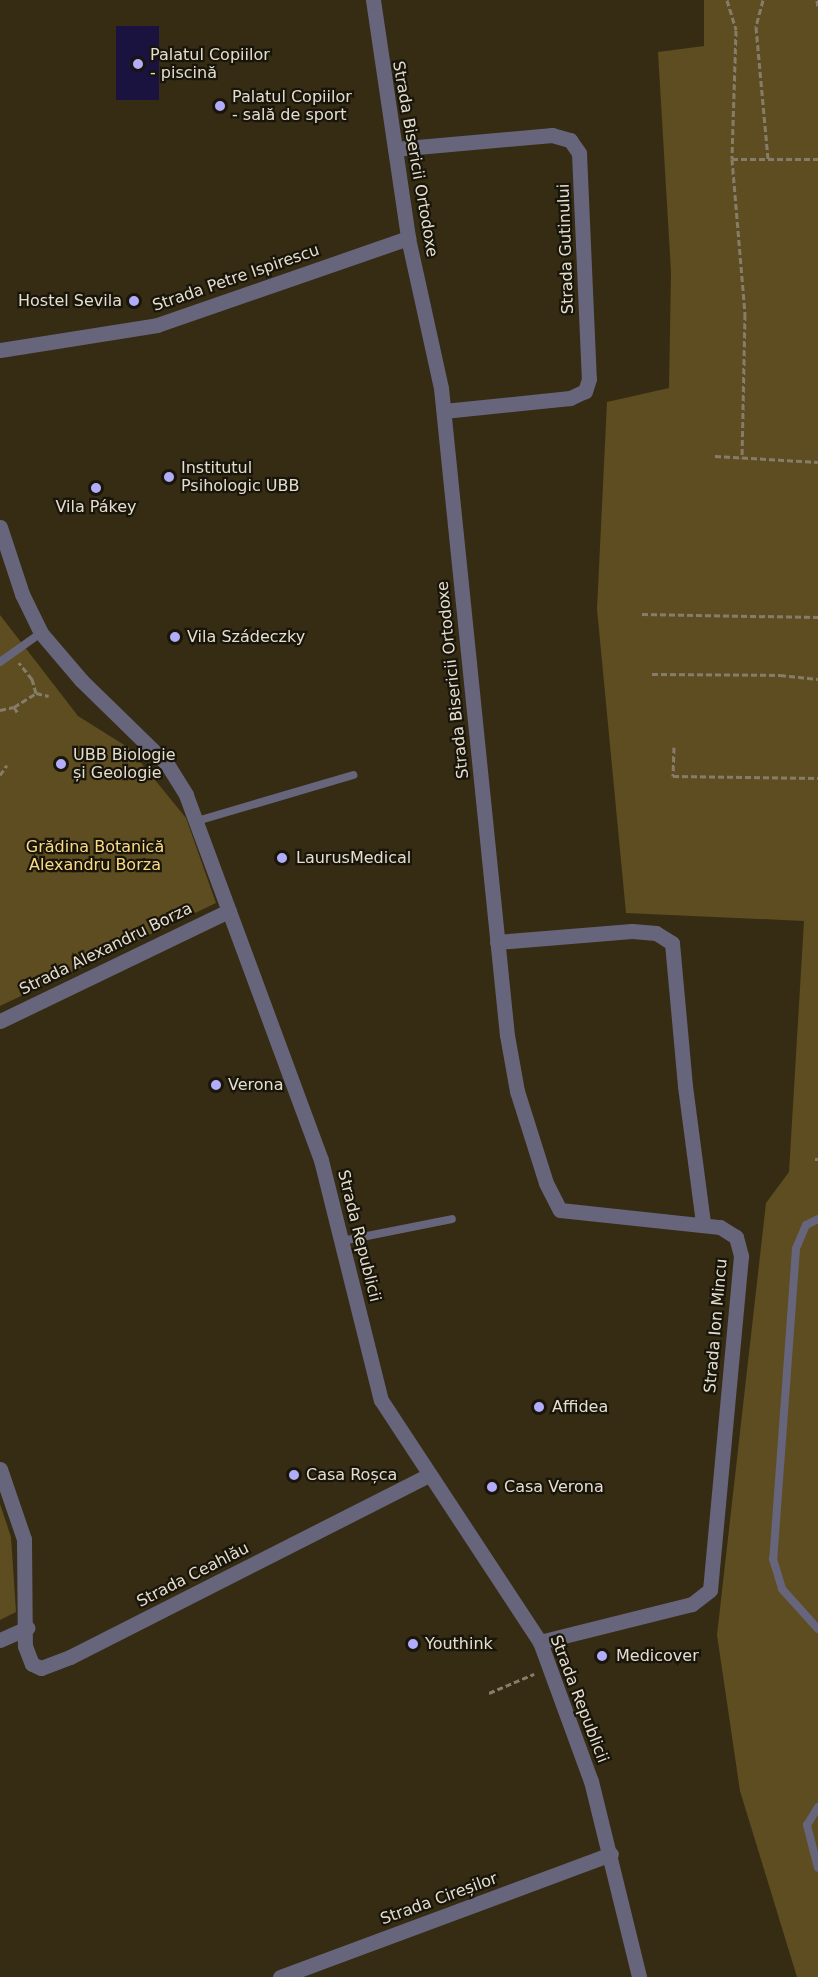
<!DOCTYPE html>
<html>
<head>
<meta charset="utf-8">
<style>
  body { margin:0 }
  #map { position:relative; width:818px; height:1977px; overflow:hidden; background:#352c13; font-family:"DejaVu Sans",sans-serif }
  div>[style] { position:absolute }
  .green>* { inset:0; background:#5e4d20 }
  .water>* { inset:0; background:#1a123f; transform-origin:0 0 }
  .path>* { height:3px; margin-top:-1.5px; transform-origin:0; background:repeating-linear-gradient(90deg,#857d69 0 6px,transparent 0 9px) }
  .service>* { height:8px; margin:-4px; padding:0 4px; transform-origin:4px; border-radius:4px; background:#66657c }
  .minor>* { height:15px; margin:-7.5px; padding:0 7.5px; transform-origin:7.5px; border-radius:7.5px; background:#66657c }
  .tertiary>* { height:15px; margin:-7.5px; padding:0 7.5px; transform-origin:7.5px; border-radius:7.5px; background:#66657c }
  .dots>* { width:16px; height:16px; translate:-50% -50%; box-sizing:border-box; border:3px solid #19150a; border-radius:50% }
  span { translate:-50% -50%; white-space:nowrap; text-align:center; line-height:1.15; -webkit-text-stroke:4.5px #19150a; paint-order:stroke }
  .poi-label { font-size:16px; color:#e4decf }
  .left { translate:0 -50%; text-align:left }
  .right { translate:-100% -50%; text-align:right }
  .street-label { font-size:16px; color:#e4decf }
  .park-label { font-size:16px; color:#fcdb86 }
</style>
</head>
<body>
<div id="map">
  <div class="green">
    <div style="clip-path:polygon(704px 0,818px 0,818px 1977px,797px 1977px,740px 1791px,717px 1635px,766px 1203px,789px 1172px,804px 921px,626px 913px,597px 609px,607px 402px,669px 388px,671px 272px,658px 52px,704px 46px)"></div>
    <div style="clip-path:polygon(0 615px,78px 716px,129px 748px,186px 818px,216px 903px,0 1006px)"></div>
    <div style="clip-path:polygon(0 1504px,11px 1537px,16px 1612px,0 1620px)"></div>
  </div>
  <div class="water">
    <div style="left:159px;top:26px;width:74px;height:43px;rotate:90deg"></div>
  </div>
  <div class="path">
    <div style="left:727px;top:0;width:31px;rotate:73deg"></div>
    <div style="left:736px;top:30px;width:129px;rotate:91.8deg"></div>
    <div style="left:732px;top:159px;width:156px;rotate:85.2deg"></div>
    <div style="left:745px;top:314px;width:144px;rotate:91.2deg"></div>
    <div style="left:763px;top:0;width:28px;rotate:105deg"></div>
    <div style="left:756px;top:27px;width:133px;rotate:84.8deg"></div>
    <div style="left:817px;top:0;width:8px;rotate:83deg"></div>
    <div style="left:732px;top:159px;width:86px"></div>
    <div style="left:715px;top:456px;width:103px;rotate:3.3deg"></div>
    <div style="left:642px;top:614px;width:176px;rotate:1deg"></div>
    <div style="left:652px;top:674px;width:128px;rotate:0.4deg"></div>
    <div style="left:780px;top:675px;width:38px;rotate:6deg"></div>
    <div style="left:36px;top:693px;width:13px;rotate:13deg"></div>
    <div style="left:14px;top:707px;width:9px;rotate:58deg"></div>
    <div style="left:0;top:710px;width:14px;rotate:-12deg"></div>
    <div style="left:14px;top:707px;width:26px;rotate:-32deg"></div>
    <div style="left:36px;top:693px;width:15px;rotate:-106deg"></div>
    <div style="left:32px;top:679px;width:21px;rotate:-129deg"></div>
    <div style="left:674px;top:747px;width:29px;rotate:92deg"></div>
    <div style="left:673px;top:776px;width:145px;rotate:0.8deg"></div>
    <div style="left:0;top:775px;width:12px;rotate:-55deg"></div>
    <div style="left:815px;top:1159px;width:3px"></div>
    <div style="left:489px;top:1693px;width:49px;rotate:-22.9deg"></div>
  </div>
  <div class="service">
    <div style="left:0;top:662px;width:50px;rotate:-35.3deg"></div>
    <div style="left:197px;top:821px;width:163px;rotate:-16.4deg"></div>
    <div style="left:818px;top:1219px;width:13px;rotate:153deg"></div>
    <div style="left:806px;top:1225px;width:26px;rotate:113deg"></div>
    <div style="left:796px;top:1249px;width:311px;rotate:94.2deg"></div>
    <div style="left:773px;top:1559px;width:31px;rotate:73deg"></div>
    <div style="left:782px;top:1589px;width:54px;rotate:48deg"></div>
    <div style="left:342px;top:1241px;width:112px;rotate:-11.3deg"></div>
    <div style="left:818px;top:1807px;width:21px;rotate:121deg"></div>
    <div style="left:807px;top:1825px;width:44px;rotate:75.7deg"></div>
  </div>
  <div class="minor">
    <div style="left:373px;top:0;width:241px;rotate:81.6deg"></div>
    <div style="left:408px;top:238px;width:154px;rotate:77.6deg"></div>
    <div style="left:441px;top:388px;width:650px;rotate:84.18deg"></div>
    <div style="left:507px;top:1035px;width:57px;rotate:79.9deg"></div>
    <div style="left:517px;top:1091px;width:96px;rotate:72.5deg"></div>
    <div style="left:546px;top:1183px;width:30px;rotate:63deg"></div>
    <div style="left:560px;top:1210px;width:161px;rotate:6.1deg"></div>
    <div style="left:720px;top:1227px;width:19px;rotate:32deg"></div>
    <div style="left:736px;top:1237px;width:20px;rotate:75deg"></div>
    <div style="left:741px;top:1256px;width:335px;rotate:95.3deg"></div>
    <div style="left:710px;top:1590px;width:23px;rotate:142deg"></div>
    <div style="left:692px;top:1604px;width:157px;rotate:166deg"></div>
    <div style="left:395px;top:149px;width:158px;rotate:-5.1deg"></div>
    <div style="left:552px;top:135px;width:19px;rotate:16deg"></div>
    <div style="left:570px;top:140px;width:16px;rotate:55deg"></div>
    <div style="left:579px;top:153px;width:226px;rotate:87.5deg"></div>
    <div style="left:589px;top:379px;width:13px;rotate:108deg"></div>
    <div style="left:585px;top:391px;width:17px;rotate:155deg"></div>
    <div style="left:570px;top:398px;width:127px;rotate:174.1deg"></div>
    <div style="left:0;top:350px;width:159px;rotate:-9deg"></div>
    <div style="left:157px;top:325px;width:266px;rotate:-19.1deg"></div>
    <div style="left:497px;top:942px;width:135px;rotate:-4.7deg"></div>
    <div style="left:632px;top:931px;width:24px;rotate:5deg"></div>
    <div style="left:656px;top:933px;width:19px;rotate:32deg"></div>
    <div style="left:672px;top:943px;width:144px;rotate:84.8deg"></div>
    <div style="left:685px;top:1086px;width:138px;rotate:82.5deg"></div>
    <div style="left:0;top:1021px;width:254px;rotate:-25.7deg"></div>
    <div style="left:0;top:1469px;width:74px;rotate:71.1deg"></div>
    <div style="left:24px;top:1539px;width:107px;rotate:89.5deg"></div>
    <div style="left:25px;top:1646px;width:19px;rotate:69deg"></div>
    <div style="left:32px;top:1664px;width:10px;rotate:24deg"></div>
    <div style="left:41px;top:1668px;width:31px;rotate:-21deg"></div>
    <div style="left:70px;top:1657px;width:402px;rotate:-26.9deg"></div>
    <div style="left:0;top:1640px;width:30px;rotate:-24deg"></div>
    <div style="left:280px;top:1977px;width:353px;rotate:-20.4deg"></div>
  </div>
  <div class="tertiary">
    <div style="left:0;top:527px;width:71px;rotate:71.8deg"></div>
    <div style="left:22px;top:594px;width:43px;rotate:64deg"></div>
    <div style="left:41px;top:633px;width:62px;rotate:49.6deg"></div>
    <div style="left:81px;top:680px;width:120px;rotate:44.3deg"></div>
    <div style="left:167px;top:764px;width:36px;rotate:58deg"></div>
    <div style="left:186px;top:795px;width:389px;rotate:69.7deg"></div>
    <div style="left:321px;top:1160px;width:247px;rotate:76deg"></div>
    <div style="left:381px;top:1400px;width:290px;rotate:56.7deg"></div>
    <div style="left:540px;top:1642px;width:148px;rotate:69.9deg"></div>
    <div style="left:591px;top:1781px;width:202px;rotate:76.2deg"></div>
  </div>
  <div class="dots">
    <div style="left:138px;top:64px;background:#b1adfa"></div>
    <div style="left:220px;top:106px;background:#b1adfa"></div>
    <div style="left:134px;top:301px;background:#b1adfa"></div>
    <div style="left:169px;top:477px;background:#b1adfa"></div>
    <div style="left:96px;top:488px;background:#b1adfa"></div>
    <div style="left:175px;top:637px;background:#b1adfa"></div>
    <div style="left:61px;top:764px;background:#b1adfa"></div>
    <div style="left:282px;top:858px;background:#b1adfa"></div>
    <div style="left:216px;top:1085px;background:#b1adfa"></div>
    <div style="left:539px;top:1407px;background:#b1adfa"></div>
    <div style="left:294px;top:1475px;background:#b1adfa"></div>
    <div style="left:492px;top:1487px;background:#b1adfa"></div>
    <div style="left:413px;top:1644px;background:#b1adfa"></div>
    <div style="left:602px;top:1656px;background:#b1adfa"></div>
  </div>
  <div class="poi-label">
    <span class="left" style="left:150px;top:64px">Palatul Copiilor<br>- piscină</span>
    <span class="left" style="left:232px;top:106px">Palatul Copiilor<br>- sală de sport</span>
    <span class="right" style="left:122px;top:301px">Hostel Sevila</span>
    <span class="left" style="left:181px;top:477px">Institutul<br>Psihologic UBB</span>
    <span style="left:96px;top:507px">Vila Pákey</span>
    <span class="left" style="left:187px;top:637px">Vila Szádeczky</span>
    <span class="left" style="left:73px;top:764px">UBB Biologie<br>și Geologie</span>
    <span class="left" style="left:296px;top:858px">LaurusMedical</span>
    <span class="left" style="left:228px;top:1085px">Verona</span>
    <span class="left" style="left:552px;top:1407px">Affidea</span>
    <span class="left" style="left:306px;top:1475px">Casa Roșca</span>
    <span class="left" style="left:504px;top:1487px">Casa Verona</span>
    <span class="left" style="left:425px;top:1644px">Youthink</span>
    <span class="left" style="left:616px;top:1656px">Medicover</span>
  </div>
  <div class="street-label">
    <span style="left:415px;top:159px;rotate:80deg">Strada Bisericii Ortodoxe</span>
    <span style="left:566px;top:249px;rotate:-92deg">Strada Gutinului</span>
    <span style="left:236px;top:278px;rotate:-19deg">Strada Petre Ispirescu</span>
    <span style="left:453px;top:680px;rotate:-96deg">Strada Bisericii Ortodoxe</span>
    <span style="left:106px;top:949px;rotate:-26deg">Strada Alexandru Borza</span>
    <span style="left:359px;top:1236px;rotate:76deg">Strada Republicii</span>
    <span style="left:716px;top:1326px;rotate:-85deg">Strada Ion Mincu</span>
    <span style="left:193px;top:1575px;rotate:-27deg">Strada Ceahlău</span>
    <span style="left:579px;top:1699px;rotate:69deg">Strada Republicii</span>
    <span style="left:439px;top:1899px;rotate:-20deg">Strada Cireșilor</span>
  </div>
  <div class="park-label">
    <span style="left:95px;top:856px">Grădina Botanică<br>Alexandru Borza</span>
  </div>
</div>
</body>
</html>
